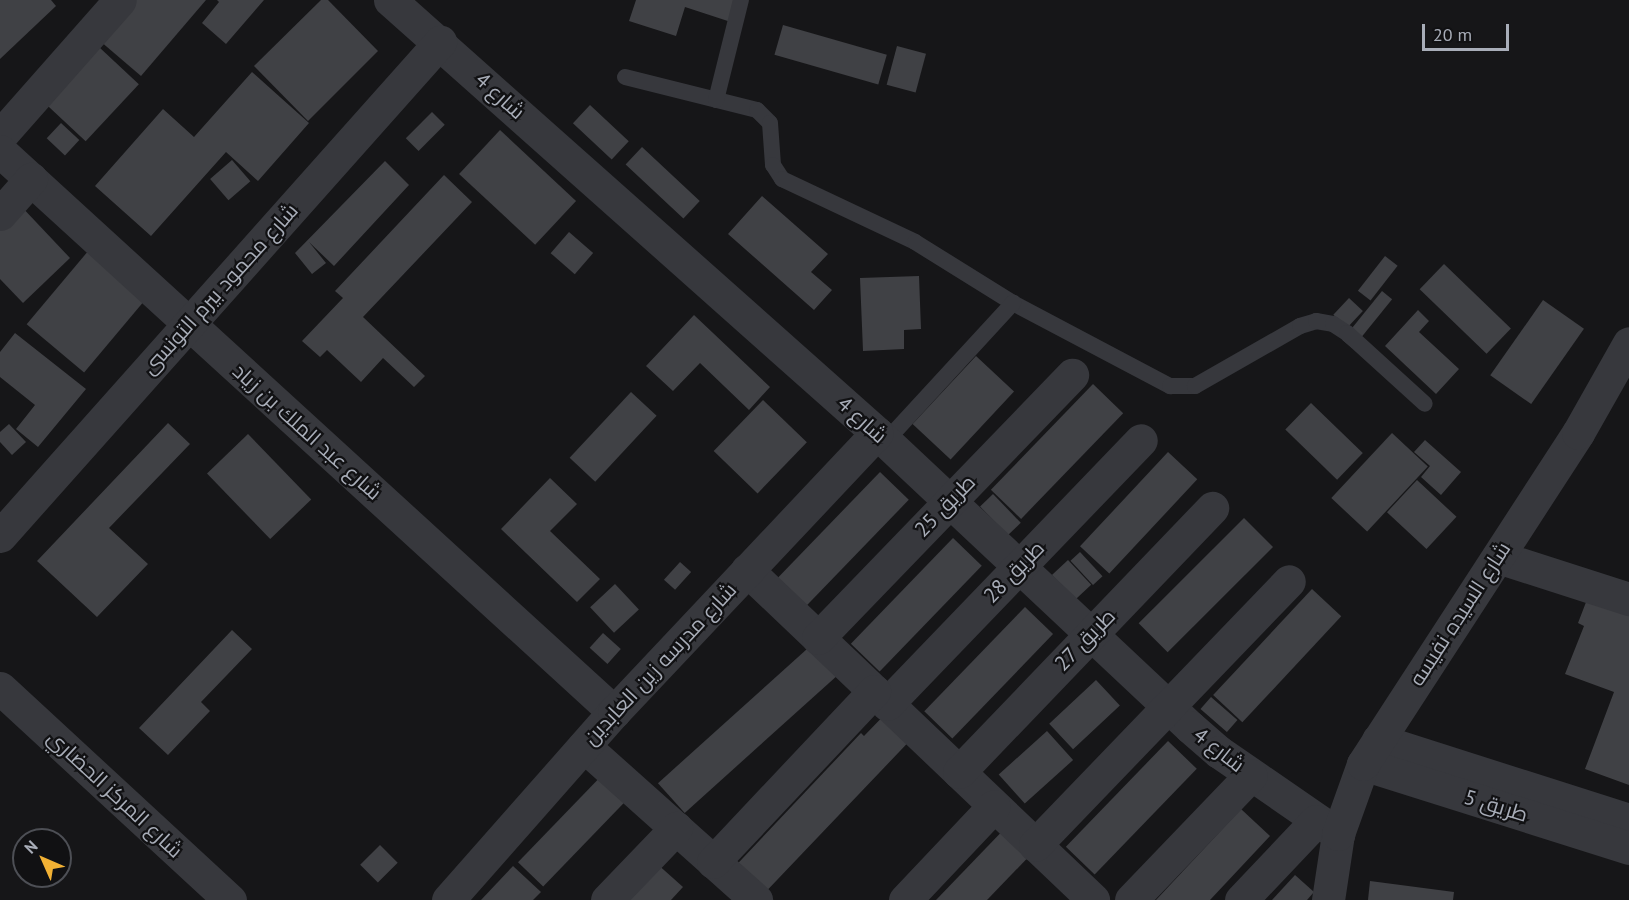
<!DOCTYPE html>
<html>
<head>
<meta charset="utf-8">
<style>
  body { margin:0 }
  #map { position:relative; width:1629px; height:900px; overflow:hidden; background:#161618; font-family:"PT Sans",Cairo,sans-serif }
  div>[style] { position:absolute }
  .building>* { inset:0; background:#404145; transform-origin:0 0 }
  .service>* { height:16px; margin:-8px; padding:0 8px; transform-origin:8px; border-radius:8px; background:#37383d }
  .minor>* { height:33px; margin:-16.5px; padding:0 16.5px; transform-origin:16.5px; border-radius:16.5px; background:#37383d }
  .tertiary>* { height:33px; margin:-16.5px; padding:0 16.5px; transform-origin:16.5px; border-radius:16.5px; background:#37383d }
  span { translate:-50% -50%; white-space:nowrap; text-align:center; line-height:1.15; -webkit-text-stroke:4.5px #111113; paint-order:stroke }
  .street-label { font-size:21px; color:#a8adb8 }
  .north { position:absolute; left:12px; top:828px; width:60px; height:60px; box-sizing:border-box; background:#111113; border:2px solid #4d4f55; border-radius:50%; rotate:315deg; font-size:16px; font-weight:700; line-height:24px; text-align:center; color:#a8adb8 }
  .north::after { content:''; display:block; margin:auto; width:21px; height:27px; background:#f2b134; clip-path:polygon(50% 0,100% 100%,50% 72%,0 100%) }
  .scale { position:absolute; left:1422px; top:24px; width:87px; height:27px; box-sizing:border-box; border:3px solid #a8adb8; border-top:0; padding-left:8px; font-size:18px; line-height:21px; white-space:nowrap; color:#a8adb8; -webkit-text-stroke:4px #111113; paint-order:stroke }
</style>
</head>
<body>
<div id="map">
  <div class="building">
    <div style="clip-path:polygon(0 0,51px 0,56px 6px,0 59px)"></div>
    <div style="clip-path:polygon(111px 0,206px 0,141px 76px,86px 29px)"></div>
    <div style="clip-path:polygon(217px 0,264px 0,226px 44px,202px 23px,219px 2px)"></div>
    <div style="clip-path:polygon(321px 0,328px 0,378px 51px,308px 121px,254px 66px)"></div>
    <div style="clip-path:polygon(636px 0,748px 0,740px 25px,685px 7px,676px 36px,629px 21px)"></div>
    <div style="left:783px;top:25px;width:108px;height:31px;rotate:16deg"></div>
    <div style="left:84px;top:33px;width:75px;height:78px;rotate:43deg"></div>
    <div style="left:897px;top:46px;width:30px;height:40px;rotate:15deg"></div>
    <div style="clip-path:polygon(252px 72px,309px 123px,258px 181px,226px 152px,151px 236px,95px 186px,163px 109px,194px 137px)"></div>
    <div style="left:590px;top:105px;width:53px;height:25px;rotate:43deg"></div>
    <div style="left:432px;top:112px;width:18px;height:37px;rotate:45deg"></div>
    <div style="left:61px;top:123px;width:25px;height:21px;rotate:43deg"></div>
    <div style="left:500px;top:130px;width:104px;height:60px;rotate:43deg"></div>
    <div style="left:642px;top:147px;width:79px;height:24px;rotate:43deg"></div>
    <div style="left:232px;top:160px;width:28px;height:29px;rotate:49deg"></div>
    <div style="clip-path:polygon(385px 161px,409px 185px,334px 266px,309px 242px,326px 263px,312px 274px,295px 253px)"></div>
    <div style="clip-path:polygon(444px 175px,472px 202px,363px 317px,425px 376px,414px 387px,383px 358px,361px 382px,327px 350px,320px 357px,302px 341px,343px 298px,335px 291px)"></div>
    <div style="clip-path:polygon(762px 196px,828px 254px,811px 272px,832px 290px,814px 310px,728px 234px)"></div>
    <div style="clip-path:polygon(19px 204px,70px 258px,23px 303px,0 279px,0 222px)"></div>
    <div style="left:569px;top:232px;width:32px;height:28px;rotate:41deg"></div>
    <div style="left:89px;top:250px;width:75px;height:97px;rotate:40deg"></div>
    <div style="left:1385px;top:256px;width:16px;height:44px;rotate:38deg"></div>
    <div style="left:1444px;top:264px;width:93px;height:35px;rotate:44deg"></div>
    <div style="clip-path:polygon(919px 276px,921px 329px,904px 330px,904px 349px,863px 351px,860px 278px)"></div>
    <div style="left:1382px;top:291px;width:13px;height:63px;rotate:39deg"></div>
    <div style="left:1349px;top:298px;width:19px;height:23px;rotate:43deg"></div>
    <div style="left:1543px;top:300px;width:50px;height:92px;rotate:35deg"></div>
    <div style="clip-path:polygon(1418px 310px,1429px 321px,1419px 332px,1459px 369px,1436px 394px,1385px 346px)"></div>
    <div style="clip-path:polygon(694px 315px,770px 387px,749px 410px,700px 363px,673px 391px,646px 366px)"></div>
    <div style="clip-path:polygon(15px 333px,86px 389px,38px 447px,16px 429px,35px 405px,0 377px,0 352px)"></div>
    <div style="left:976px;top:356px;width:52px;height:93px;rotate:43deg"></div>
    <div style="left:1093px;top:384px;width:42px;height:147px;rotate:44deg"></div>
    <div style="left:631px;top:392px;width:35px;height:90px;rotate:43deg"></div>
    <div style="left:763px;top:400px;width:61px;height:71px;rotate:44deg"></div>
    <div style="left:1311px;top:403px;width:72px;height:37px;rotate:44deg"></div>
    <div style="clip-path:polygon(168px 423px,190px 444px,109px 528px,148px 564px,97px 617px,37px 561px)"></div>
    <div style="clip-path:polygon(9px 424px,26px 442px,12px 455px,0 442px,0 432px)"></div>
    <div style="left:1392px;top:433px;width:49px;height:89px;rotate:43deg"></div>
    <div style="left:248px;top:434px;width:91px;height:57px;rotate:46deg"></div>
    <div style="clip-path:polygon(1425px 440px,1461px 472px,1441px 495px,1421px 477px,1430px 466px,1414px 452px)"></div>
    <div style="left:1168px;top:452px;width:40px;height:129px;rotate:43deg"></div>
    <div style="left:880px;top:472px;width:40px;height:147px;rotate:44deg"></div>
    <div style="clip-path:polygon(550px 478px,577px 504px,550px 531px,600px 579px,577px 602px,501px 529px)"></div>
    <div style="left:1417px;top:480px;width:54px;height:44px;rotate:43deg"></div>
    <div style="left:993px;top:494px;width:40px;height:18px;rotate:46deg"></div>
    <div style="left:1244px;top:518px;width:41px;height:149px;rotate:45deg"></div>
    <div style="left:953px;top:538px;width:40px;height:147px;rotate:44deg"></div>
    <div style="left:1080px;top:552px;width:33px;height:13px;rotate:47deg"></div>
    <div style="left:1068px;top:560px;width:34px;height:22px;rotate:47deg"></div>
    <div style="left:680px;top:562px;width:15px;height:24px;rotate:42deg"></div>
    <div style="left:615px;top:584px;width:35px;height:34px;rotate:47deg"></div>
    <div style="left:1312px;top:589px;width:40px;height:145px;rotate:43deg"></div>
    <div style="clip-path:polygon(1588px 597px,1629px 612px,1629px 785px,1585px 769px,1614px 692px,1565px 674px,1584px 626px,1578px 623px)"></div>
    <div style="left:1025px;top:607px;width:39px;height:145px;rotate:44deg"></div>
    <div style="clip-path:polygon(232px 630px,252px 649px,201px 702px,210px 711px,168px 755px,139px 728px)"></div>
    <div style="left:603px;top:633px;width:24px;height:20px;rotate:42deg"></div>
    <div style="left:817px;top:640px;width:40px;height:214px;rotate:48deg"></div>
    <div style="left:1096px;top:680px;width:35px;height:64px;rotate:47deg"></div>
    <div style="left:1211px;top:697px;width:35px;height:16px;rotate:41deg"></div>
    <div style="clip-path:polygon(894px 705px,920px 730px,758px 900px,725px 877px,861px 733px,864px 736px)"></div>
    <div style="left:1047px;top:731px;width:39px;height:65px;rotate:48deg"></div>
    <div style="left:1168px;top:741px;width:40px;height:147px;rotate:44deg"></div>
    <div style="left:609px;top:768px;width:35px;height:131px;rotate:44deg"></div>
    <div style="clip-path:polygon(1241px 809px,1270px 836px,1210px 900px,1156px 900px)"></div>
    <div style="clip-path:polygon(1012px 821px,1039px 846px,987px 900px,936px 900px)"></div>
    <div style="left:380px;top:845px;width:25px;height:28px;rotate:45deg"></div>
    <div style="clip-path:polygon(655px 862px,683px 887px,671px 900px,620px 900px)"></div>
    <div style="clip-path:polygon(513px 866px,541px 892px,533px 900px,481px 900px)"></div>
    <div style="clip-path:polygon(1295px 875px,1314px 892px,1307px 900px,1272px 900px)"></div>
    <div style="clip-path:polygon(1370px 881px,1454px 892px,1453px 900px,1368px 900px)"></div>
  </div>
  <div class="service">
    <div style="left:625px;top:77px;width:136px;rotate:14deg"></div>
    <div style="left:757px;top:110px;width:18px;rotate:45deg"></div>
    <div style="left:770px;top:123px;width:42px;rotate:85.9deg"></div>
    <div style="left:773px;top:165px;width:17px;rotate:57deg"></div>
    <div style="left:782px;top:179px;width:147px;rotate:25.3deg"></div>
    <div style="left:915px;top:242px;width:115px;rotate:31.9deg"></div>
    <div style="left:1013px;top:303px;width:178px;rotate:27.9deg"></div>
    <div style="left:1170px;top:386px;width:25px"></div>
    <div style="left:1195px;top:386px;width:121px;rotate:-29.7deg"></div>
    <div style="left:1300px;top:326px;width:17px;rotate:-17deg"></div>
    <div style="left:1316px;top:321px;width:17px;rotate:10deg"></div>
    <div style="left:1333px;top:324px;width:17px;rotate:33deg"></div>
    <div style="left:1347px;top:333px;width:105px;rotate:42.3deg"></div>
    <div style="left:716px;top:100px;width:103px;rotate:-76deg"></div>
    <div style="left:886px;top:441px;width:188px;rotate:-47.4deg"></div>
  </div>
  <div class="minor">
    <div style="left:390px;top:0;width:652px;rotate:41.64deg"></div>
    <div style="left:877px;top:433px;width:429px;rotate:43.2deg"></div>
    <div style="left:1190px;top:727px;width:38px;rotate:41deg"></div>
    <div style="left:1219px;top:752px;width:145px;rotate:34.6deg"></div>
    <div style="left:0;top:136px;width:181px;rotate:-48.6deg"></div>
    <div style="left:0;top:151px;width:832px;rotate:42.42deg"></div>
    <div style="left:0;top:214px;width:47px;rotate:-48.5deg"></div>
    <div style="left:0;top:536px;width:662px;rotate:-48.31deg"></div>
    <div style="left:1498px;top:557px;width:138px;rotate:17.8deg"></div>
    <div style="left:747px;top:570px;width:478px;rotate:43.6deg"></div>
    <div style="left:818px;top:638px;width:366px;rotate:-46deg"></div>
    <div style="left:0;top:688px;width:313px;rotate:42.7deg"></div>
    <div style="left:887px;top:704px;width:366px;rotate:-46.1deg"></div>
    <div style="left:1378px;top:740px;width:263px;rotate:17.7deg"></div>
    <div style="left:584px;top:746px;width:231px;rotate:41.8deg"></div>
    <div style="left:1363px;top:764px;width:279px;rotate:17.5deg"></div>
    <div style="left:959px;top:772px;width:366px;rotate:-46.2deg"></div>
    <div style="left:1035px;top:845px;width:366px;rotate:-46.1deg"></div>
    <div style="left:713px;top:862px;width:235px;rotate:-46.7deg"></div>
    <div style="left:448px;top:900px;width:251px;rotate:-48.6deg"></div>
    <div style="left:614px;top:712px;width:383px;rotate:-46.7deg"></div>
    <div style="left:607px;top:900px;width:100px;rotate:-46.2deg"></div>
    <div style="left:905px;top:900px;width:129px;rotate:-46.6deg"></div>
    <div style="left:1131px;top:900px;width:173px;rotate:-46.2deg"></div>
    <div style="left:1241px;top:900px;width:109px;rotate:-46.5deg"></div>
  </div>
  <div class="tertiary">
    <div style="left:1328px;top:900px;width:67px;rotate:-81.4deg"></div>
    <div style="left:1338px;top:834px;width:74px;rotate:-70.3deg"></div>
    <div style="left:1363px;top:764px;width:395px;rotate:-57deg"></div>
    <div style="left:1578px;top:433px;width:103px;rotate:-60.5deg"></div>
  </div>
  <div class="street-label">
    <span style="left:500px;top:96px;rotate:42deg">شارع 4</span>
    <span style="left:220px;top:289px;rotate:-48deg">شارع محمود بيرم التونسى</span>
    <span style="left:862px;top:420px;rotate:42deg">شارع 4</span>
    <span style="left:307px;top:432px;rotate:42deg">شارع عبد الملك بن زياد</span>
    <span style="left:945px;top:506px;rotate:-46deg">طريق 25</span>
    <span style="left:1014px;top:572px;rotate:-46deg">طريق 28</span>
    <span style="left:1460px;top:614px;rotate:-57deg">شارع السيده نفيسه</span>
    <span style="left:1085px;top:640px;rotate:-46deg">طريق 27</span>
    <span style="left:660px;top:664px;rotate:-47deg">شارع مدرسه زين العابدين</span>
    <span style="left:1219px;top:750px;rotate:38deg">شارع 4</span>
    <span style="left:115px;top:794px;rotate:43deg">شارع المركز الحضاري</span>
    <span style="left:1496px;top:806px;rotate:17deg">طريق 5</span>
  </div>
  <div class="north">N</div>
  <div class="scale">20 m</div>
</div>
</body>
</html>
